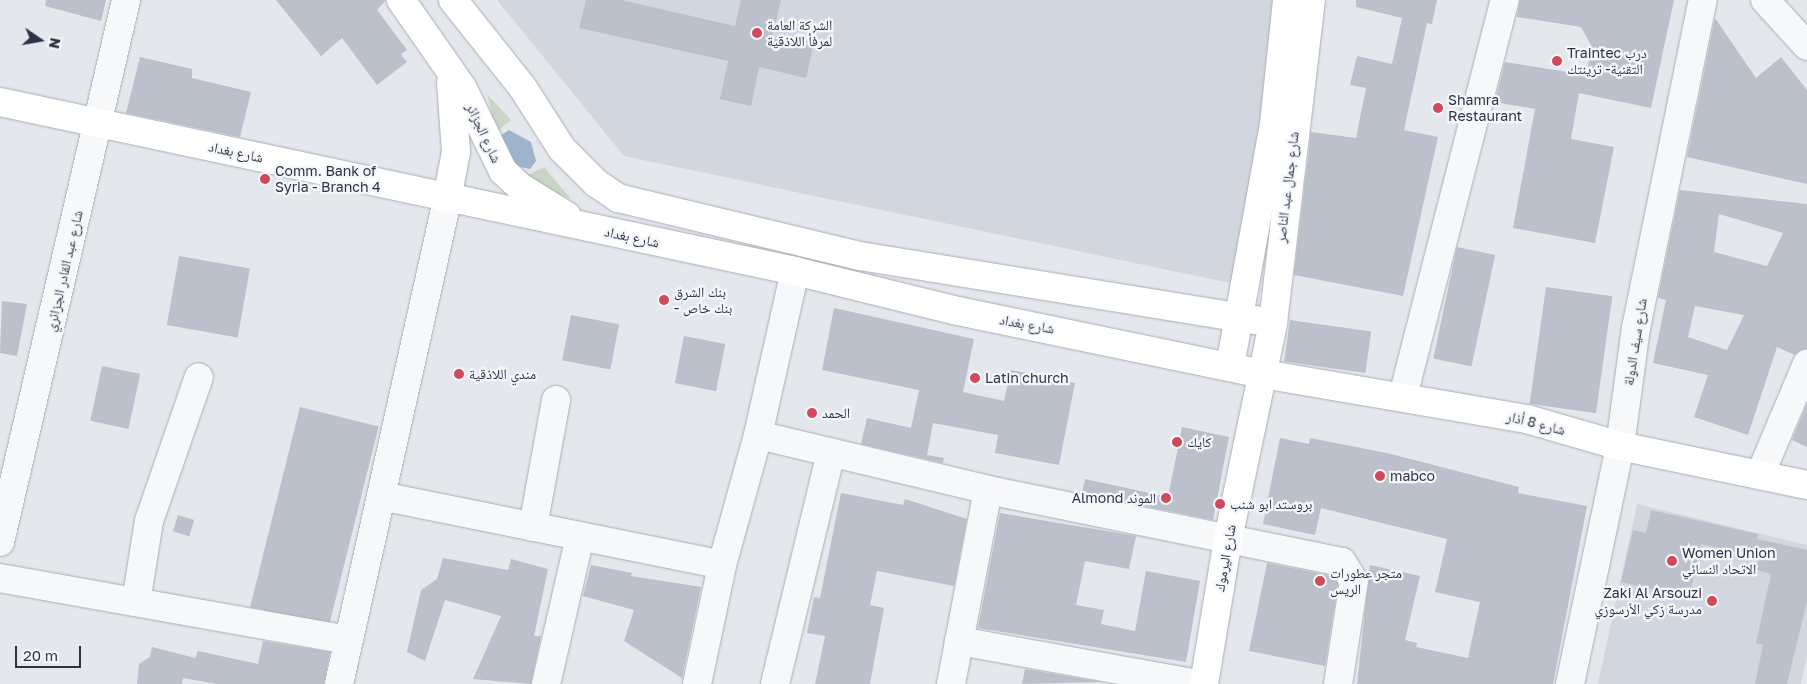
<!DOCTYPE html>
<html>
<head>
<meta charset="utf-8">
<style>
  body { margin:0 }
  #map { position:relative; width:1807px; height:684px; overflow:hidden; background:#e4e7ec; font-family:"Golos Text","Noto Naskh Arabic",sans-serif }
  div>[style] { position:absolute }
  .built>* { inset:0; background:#d2d6de }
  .green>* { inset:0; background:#c9d6c5 }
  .water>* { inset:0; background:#9fb4cc }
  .building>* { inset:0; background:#bbc0ca; transform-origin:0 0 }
  .roads { filter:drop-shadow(0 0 1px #a9aeb7) drop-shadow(0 0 1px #a9aeb7) }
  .minor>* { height:28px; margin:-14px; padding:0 14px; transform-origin:14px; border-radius:14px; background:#f7f8fa }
  .major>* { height:28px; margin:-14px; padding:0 14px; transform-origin:14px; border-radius:14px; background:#fff }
  .dots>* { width:14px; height:14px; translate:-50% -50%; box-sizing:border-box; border:2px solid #f4f6f9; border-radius:50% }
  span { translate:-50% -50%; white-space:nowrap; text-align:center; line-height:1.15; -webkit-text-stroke:4.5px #f4f6f9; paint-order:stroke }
  .poi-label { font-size:14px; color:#2b3445 }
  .left { translate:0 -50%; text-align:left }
  .right { translate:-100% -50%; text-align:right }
  .street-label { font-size:14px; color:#2b3445 }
  .north { position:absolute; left:15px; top:15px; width:50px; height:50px; -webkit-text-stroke:4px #f4f6f9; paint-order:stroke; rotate:102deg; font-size:14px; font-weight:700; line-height:20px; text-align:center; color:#2b3445 }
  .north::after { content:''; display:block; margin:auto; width:18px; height:22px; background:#2b3445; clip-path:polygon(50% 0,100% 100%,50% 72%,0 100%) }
  .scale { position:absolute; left:15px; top:646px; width:66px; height:22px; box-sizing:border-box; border:2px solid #2b3445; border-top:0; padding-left:6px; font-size:15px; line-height:18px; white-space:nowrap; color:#2b3445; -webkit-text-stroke:4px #f4f6f9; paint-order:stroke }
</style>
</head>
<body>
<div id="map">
  <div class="built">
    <div style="clip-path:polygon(497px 0,1298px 0,1240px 285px,624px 156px)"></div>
    <div style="clip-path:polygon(1637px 504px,1807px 545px,1807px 656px,1801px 684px,1598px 684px)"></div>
  </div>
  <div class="green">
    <div style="clip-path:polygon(487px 94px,511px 120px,496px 132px)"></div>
    <div style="clip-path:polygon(544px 167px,571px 199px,520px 179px)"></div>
  </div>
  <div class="water">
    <div style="clip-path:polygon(509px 130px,531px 142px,536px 161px,530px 169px,516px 166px,500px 136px)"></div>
  </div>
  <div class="building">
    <div style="clip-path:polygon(46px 0,106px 0,101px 21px,45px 6px)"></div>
    <div style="clip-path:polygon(276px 0,386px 0,377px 10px,407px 50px,401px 54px,407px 62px,377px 85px,342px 38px,321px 56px)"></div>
    <div style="clip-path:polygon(586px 0,621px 0,735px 26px,741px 0,781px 0,772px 38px,813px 47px,806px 78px,759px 67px,751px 106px,720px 99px,728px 61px,579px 28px)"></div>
    <div style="clip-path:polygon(1356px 0,1437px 0,1432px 24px,1427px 23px,1404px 130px,1438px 137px,1403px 296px,1294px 275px,1311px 132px,1356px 138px,1366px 88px,1350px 85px,1357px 56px,1392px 64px,1402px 18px,1356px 7px)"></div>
    <div style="clip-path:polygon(1520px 0,1674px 0,1651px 108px,1579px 93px,1571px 139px,1614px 147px,1595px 243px,1513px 228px,1535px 109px,1495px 102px,1505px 62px,1586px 75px,1592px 47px,1581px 27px,1517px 17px)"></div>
    <div style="clip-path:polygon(1715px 18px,1756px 78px,1781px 57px,1807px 90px,1807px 184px,1687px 157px)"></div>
    <div style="clip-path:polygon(140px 57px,192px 69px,192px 78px,251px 92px,240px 137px,126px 113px)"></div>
    <div style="clip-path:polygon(evenodd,1680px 190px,1807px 204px,1807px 349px,1795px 355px,1777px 347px,1748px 435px,1694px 417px,1708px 375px,1653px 363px,1666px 300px,1658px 298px,1680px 190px,1719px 214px,1783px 233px,1767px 266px,1714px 252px,1719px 214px,1680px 190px,1695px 306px,1744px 315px,1727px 350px,1688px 337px,1695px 306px)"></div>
    <div style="left:1457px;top:247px;width:39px;height:114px;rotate:12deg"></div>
    <div style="left:179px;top:256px;width:72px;height:70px;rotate:10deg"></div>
    <div style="left:1546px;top:287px;width:67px;height:118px;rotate:8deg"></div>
    <div style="clip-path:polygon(2px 301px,27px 304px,17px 356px,0 353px)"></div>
    <div style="clip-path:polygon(834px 308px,974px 339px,963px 392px,1004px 401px,1011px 370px,1075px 383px,1059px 465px,995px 453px,998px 435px,933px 423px,927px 455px,944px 458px,943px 463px,861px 444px,867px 418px,911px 428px,919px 390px,822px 370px)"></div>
    <div style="left:571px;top:315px;width:49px;height:46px;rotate:11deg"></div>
    <div style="left:1290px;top:320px;width:82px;height:42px;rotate:8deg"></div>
    <div style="left:684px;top:336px;width:42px;height:48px;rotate:11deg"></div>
    <div style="left:102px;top:366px;width:39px;height:56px;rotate:12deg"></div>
    <div style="clip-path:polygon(1807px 404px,1807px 447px,1792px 440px)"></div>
    <div style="left:300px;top:407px;width:81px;height:206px;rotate:14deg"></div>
    <div style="clip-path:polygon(1182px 427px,1229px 437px,1213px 520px,1082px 493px,1085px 479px,1168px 497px)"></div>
    <div style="clip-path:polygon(1280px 438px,1309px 444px,1310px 438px,1387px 453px,1519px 487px,1518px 493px,1587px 506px,1553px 684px,1357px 684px,1370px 565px,1420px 576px,1405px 640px,1417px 643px,1416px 647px,1468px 658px,1480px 602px,1435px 592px,1447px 539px,1321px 508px,1315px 535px,1263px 524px)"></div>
    <div style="clip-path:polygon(841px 493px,903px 505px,905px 499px,967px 519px,954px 586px,877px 571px,870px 605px,884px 608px,870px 684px,815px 684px,825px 636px,807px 633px,814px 597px,820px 598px)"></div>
    <div style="clip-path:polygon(1651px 510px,1758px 534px,1757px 539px,1807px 550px,1807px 601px,1787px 684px,1755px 684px,1763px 645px,1756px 643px,1771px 574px,1756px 570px,1759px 557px,1701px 544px,1689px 598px,1621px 582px,1633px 530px,1646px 533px)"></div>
    <div style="clip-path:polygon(1000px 513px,1136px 536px,1129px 569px,1085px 561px,1076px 605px,1104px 610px,1101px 624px,1135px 631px,1146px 571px,1200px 581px,1186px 662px,978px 628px)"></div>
    <div style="left:178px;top:515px;width:17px;height:17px;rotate:17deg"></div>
    <div style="clip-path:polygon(443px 558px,508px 570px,511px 559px,548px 569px,534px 636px,541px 636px,531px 684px,473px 679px,501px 616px,445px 600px,425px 661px,407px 652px,421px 590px,437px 579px)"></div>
    <div style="clip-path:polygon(1267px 563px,1332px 576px,1338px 584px,1325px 666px,1249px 651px)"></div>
    <div style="clip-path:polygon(591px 565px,632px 573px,631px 576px,701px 587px,682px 678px,624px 641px,634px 610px,583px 596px)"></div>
    <div style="clip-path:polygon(263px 641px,330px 652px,324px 684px,217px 684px,183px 678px,182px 684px,137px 684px,139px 664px,150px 657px,152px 647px,195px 658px,198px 651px,258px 664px)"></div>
    <div style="clip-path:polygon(1025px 669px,1101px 682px,1022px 684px)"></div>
  </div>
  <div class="roads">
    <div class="minor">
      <div style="left:1765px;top:0;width:62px;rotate:47.6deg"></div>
      <div style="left:1403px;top:396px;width:409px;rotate:-75.6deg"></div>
      <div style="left:758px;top:435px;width:236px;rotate:13.4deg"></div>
      <div style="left:988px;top:490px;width:361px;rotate:11.5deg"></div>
      <div style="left:1342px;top:562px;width:22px;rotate:58deg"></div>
      <div style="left:1354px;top:581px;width:104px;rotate:98.8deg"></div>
      <div style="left:1760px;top:475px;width:121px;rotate:-67.1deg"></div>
      <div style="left:381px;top:496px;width:348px;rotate:11.4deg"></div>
      <div style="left:533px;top:527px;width:129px;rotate:-79.7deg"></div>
      <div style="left:0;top:542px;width:556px;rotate:-76.91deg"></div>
      <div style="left:0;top:578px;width:354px;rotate:10.1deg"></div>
      <div style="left:136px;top:602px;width:82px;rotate:-80.9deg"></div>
      <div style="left:149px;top:521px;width:152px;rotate:-70.9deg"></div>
      <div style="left:959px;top:641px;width:243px;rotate:10.2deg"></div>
      <div style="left:339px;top:684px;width:497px;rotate:-77.4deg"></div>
      <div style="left:546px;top:684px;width:151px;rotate:-77deg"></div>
      <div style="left:697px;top:684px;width:122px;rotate:-78.1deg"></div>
      <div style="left:722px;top:565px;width:135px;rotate:-74.5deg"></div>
      <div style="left:758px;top:435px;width:168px;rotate:-77.3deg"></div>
      <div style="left:775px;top:684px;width:238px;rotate:-76.4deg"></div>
      <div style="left:951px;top:684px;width:197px;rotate:-79.2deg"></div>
      <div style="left:1570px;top:684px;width:243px;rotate:-78.1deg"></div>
      <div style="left:1620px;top:446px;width:119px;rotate:-82.3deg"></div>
      <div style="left:1636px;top:328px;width:335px;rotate:-78.5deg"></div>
    </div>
    <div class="major">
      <div style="left:401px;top:0;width:108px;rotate:55.1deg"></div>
      <div style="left:463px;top:89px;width:91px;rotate:64deg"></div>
      <div style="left:503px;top:171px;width:23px;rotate:43deg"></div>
      <div style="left:520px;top:187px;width:55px;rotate:31.7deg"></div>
      <div style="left:453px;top:0;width:112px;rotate:51.5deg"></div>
      <div style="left:523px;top:88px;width:72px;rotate:57.4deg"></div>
      <div style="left:562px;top:149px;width:48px;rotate:45deg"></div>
      <div style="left:596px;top:183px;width:27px;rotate:34deg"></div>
      <div style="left:618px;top:198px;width:249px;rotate:13.5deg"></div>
      <div style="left:860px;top:256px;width:418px;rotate:9.2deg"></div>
      <div style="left:0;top:102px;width:813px;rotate:12deg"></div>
      <div style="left:795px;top:271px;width:168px;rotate:13.8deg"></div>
      <div style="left:958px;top:311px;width:311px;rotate:11.7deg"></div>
      <div style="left:1263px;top:374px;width:268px;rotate:9.7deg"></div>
      <div style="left:1527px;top:419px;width:97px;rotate:16.2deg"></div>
      <div style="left:1620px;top:446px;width:191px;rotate:11.8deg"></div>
      <div style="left:447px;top:199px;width:48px;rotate:-79.2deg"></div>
      <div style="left:456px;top:152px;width:70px;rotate:-94.1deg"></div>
      <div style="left:1230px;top:366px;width:246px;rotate:-79.7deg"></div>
      <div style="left:1274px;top:124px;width:125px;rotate:-84deg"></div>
      <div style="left:1204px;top:684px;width:147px;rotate:-80.6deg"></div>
      <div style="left:1228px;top:539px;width:221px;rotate:-78.2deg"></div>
      <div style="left:1273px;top:323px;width:325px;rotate:-83.3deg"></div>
    </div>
  </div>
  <div class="dots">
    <div style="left:757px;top:33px;background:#d1495b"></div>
    <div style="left:1557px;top:61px;background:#d1495b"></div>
    <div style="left:1438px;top:108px;background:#d1495b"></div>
    <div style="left:265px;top:179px;background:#d1495b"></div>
    <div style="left:664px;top:300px;background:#d1495b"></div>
    <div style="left:459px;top:374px;background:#d1495b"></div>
    <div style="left:975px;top:378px;background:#d1495b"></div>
    <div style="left:812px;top:413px;background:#d1495b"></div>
    <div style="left:1177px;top:442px;background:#d1495b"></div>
    <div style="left:1380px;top:476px;background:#d1495b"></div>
    <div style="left:1166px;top:498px;background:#d1495b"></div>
    <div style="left:1220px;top:504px;background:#d1495b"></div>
    <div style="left:1672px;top:561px;background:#d1495b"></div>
    <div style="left:1320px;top:581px;background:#d1495b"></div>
    <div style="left:1712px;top:601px;background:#d1495b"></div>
  </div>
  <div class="poi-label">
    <span class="left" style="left:767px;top:33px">الشركة العامة<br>لمرفأ اللاذقية</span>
    <span class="left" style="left:1567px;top:61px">Traintec درب<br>التقنية- ترينتك</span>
    <span class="left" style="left:1448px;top:108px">Shamra<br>Restaurant</span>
    <span class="left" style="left:275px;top:179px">Comm. Bank of<br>Syria - Branch 4</span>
    <span class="left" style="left:674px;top:300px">بنك الشرق<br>- بنك خاص</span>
    <span class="left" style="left:469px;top:374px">مندي اللاذقية</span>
    <span class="left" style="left:985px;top:378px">Latin church</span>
    <span class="left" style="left:822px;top:413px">الحمد</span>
    <span class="left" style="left:1187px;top:442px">كايك</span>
    <span class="left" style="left:1390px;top:476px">mabco</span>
    <span class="right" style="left:1156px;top:498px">Almond الموند</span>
    <span class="left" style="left:1230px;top:504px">بروستد ابو شنب</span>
    <span class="left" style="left:1682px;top:561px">Women Union<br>الاتحاد النسائي</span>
    <span class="left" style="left:1330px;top:581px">متجر عطورات<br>الريس</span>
    <span class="right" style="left:1702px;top:601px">Zaki Al Arsouzi<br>مدرسة زكي الأرسوزي</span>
  </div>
  <div class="street-label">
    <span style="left:484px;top:133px;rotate:65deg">شارع الجزائر</span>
    <span style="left:236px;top:152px;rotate:12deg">شارع بغداد</span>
    <span style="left:1287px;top:187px;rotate:-83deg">شارع جمال عبد الناصر</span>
    <span style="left:632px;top:237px;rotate:12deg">شارع بغداد</span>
    <span style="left:64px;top:271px;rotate:-77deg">شارع عبد القادر الجزائري</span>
    <span style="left:1027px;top:324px;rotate:10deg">شارع بغداد</span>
    <span style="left:1635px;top:342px;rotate:-81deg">شارع سيف الدولة</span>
    <span style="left:1536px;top:423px;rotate:14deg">شارع 8 أذار</span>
    <span style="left:1225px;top:558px;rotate:-80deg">شارع اليرموك</span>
  </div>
  <div class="north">N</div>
  <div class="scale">20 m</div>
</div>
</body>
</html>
